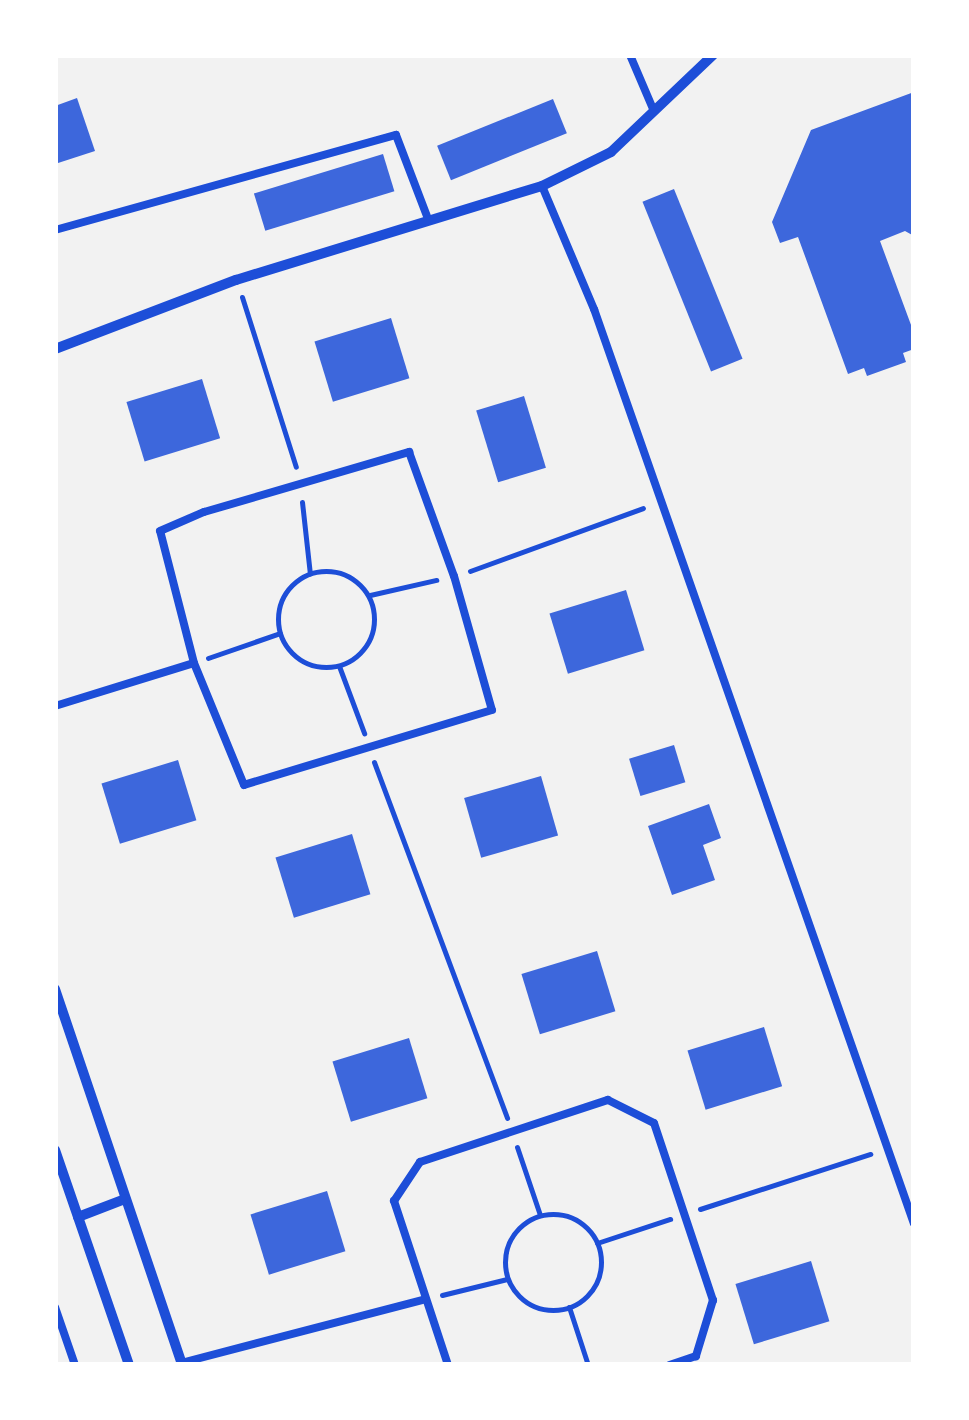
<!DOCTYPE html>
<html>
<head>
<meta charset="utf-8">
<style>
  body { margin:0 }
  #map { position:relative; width:969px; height:1420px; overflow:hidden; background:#f2f2f2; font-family:Ubuntu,sans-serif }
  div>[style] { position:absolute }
  .building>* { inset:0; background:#3d67dc; transform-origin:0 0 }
  .path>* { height:5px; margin:-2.5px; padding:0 2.5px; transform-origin:2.5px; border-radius:2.5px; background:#1d4ed8 }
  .path>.ring { margin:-2.5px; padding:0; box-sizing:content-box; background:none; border:5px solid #1d4ed8; border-radius:50% }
  .service>* { height:8px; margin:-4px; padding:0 4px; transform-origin:4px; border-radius:4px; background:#1d4ed8 }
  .minor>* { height:10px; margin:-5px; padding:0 5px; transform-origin:5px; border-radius:5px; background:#1d4ed8 }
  span { translate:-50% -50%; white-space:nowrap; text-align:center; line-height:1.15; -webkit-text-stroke:8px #fff; paint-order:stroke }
  .frame { position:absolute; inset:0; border:58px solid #fff; pointer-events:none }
</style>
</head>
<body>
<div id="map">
  <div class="building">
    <div style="clip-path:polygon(914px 92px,914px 236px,905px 231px,880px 241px,914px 333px,914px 349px,903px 353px,906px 362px,867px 376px,864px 368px,848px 374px,798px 237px,780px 243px,772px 222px,811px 130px)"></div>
    <div style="clip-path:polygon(77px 98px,95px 151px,55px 164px,55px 106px)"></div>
    <div style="left:553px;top:99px;width:37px;height:125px;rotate:68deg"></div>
    <div style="left:383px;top:154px;width:39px;height:135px;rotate:73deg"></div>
    <div style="left:674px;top:189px;width:183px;height:34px;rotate:68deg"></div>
    <div style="left:391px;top:318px;width:63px;height:80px;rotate:73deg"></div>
    <div style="left:202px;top:379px;width:62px;height:79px;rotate:73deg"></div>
    <div style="left:524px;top:396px;width:75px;height:50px;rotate:73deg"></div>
    <div style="left:626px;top:590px;width:63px;height:80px;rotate:73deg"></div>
    <div style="left:674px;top:745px;width:39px;height:47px;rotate:73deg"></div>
    <div style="left:178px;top:760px;width:63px;height:80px;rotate:73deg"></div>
    <div style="left:541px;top:776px;width:62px;height:80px;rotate:74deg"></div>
    <div style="clip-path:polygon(709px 804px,721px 838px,703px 845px,715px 880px,672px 895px,648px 826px)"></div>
    <div style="left:352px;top:834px;width:63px;height:80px;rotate:73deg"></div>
    <div style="left:597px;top:951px;width:63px;height:79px;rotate:73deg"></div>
    <div style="left:764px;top:1027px;width:62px;height:80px;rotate:73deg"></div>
    <div style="left:409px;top:1038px;width:63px;height:80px;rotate:73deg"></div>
    <div style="left:327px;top:1191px;width:63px;height:80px;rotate:73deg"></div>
    <div style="left:811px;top:1261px;width:63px;height:79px;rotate:73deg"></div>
  </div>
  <div class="path">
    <div style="left:242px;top:297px;width:178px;rotate:72.4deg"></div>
    <div style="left:302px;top:502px;width:72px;rotate:83.7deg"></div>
    <div style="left:470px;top:571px;width:184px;rotate:-20deg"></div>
    <div class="ring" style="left:278px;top:571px;width:91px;height:91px"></div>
    <div style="left:370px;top:595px;width:68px;rotate:-12.8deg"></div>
    <div style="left:208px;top:658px;width:76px;rotate:-19.1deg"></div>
    <div style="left:339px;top:666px;width:72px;rotate:69.5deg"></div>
    <div style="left:374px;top:762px;width:380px;rotate:69.5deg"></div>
    <div style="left:517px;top:1147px;width:72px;rotate:71.3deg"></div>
    <div style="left:700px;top:1209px;width:179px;rotate:-17.9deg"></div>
    <div class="ring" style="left:505px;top:1214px;width:91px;height:91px"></div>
    <div style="left:597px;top:1243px;width:77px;rotate:-18.2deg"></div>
    <div style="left:442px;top:1295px;width:67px;rotate:-13.8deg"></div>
    <div style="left:569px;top:1307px;width:61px;rotate:71.9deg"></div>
  </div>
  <div class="service">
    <div style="left:630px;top:55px;width:59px;rotate:66.9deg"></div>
    <div style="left:542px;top:186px;width:134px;rotate:67.1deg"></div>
    <div style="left:594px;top:309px;width:969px;rotate:70.72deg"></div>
    <div style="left:55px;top:230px;width:354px;rotate:-15.6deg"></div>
    <div style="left:396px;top:135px;width:90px;rotate:69.1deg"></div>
    <div style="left:409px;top:452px;width:132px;rotate:70.1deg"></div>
    <div style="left:454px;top:576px;width:139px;rotate:74.2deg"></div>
    <div style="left:492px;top:710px;width:259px;rotate:163.2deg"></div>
    <div style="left:244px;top:785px;width:132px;rotate:-112.3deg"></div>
    <div style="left:194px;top:663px;width:136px;rotate:-104.4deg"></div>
    <div style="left:160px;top:531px;width:48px;rotate:-23.4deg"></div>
    <div style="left:204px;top:512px;width:214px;rotate:-16.3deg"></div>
    <div style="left:55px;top:706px;width:145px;rotate:-17.2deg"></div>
    <div style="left:55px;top:1307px;width:61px;rotate:71deg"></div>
    <div style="left:181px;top:1363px;width:250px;rotate:-14.6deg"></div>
    <div style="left:448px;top:1365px;width:173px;rotate:-108.2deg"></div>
    <div style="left:394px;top:1201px;width:47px;rotate:-56.3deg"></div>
    <div style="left:420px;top:1162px;width:198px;rotate:-18.3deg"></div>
    <div style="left:608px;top:1100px;width:51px;rotate:26.6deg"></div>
    <div style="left:654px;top:1123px;width:187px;rotate:71.6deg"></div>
    <div style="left:713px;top:1300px;width:59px;rotate:106.9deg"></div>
    <div style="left:696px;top:1356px;width:28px;rotate:161deg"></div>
  </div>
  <div class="minor">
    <div style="left:55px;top:349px;width:194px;rotate:-20.9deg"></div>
    <div style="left:236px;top:280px;width:320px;rotate:-17.1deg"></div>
    <div style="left:542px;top:186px;width:77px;rotate:-26.2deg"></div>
    <div style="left:611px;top:152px;width:141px;rotate:-43.6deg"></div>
    <div style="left:55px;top:989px;width:397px;rotate:71.3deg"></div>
    <div style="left:55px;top:1150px;width:227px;rotate:71deg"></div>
    <div style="left:78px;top:1217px;width:50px;rotate:-21deg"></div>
  </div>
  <div class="frame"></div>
</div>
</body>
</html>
